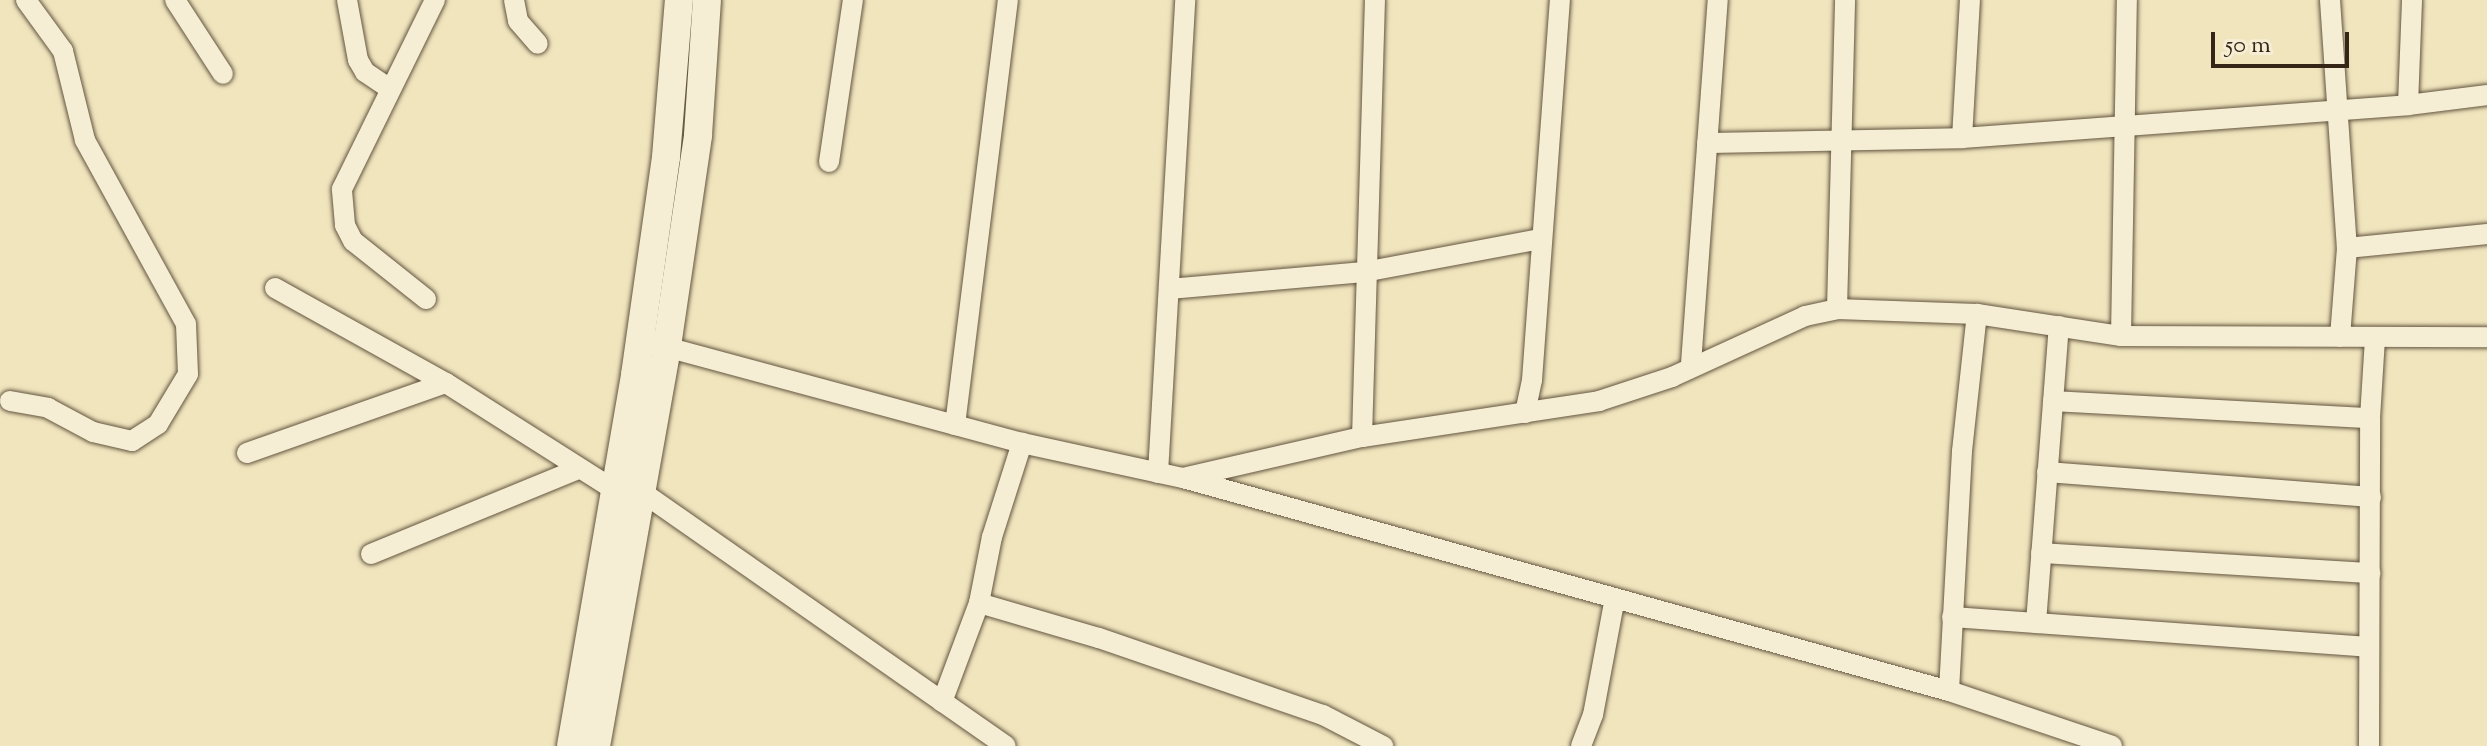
<!DOCTYPE html>
<html>
<head>
<meta charset="utf-8">
<style>
  body { margin:0 }
  #map { position:relative; width:2487px; height:746px; overflow:hidden; background:#f0e5bd; font-family:"Sorts Mill Goudy",serif }
  div>[style] { position:absolute }
  .roads { filter:drop-shadow(0 0 2px #635540) drop-shadow(0 0 2px #635540) }
  .street>* { height:20px; margin:-10px; padding:0 10px; transform-origin:10px; border-radius:10px; background:#f5eed4 }
  .secondary>* { height:28px; margin:-14px; padding:0 14px; transform-origin:14px; border-radius:14px; background:#f5eed4 }
  span { translate:-50% -50%; white-space:nowrap; text-align:center; line-height:1.15; -webkit-text-stroke:6px #f5eed4; paint-order:stroke }
  .scale { position:absolute; left:2211px; top:32px; width:138px; height:36px; box-sizing:border-box; border:4px solid #342517; border-top:0; padding-left:10px; font-size:24px; line-height:28px; white-space:nowrap; color:#342517; -webkit-text-stroke:6px #f5eed4; paint-order:stroke }
</style>
</head>
<body>
<div id="map">
  <div class="roads">
    <div class="street">
      <div style="left:175px;top:0;width:88px;rotate:57deg"></div>
      <div style="left:347px;top:0;width:61px;rotate:79.6deg"></div>
      <div style="left:358px;top:60px;width:14px;rotate:60deg"></div>
      <div style="left:365px;top:72px;width:29px;rotate:34deg"></div>
      <div style="left:514px;top:0;width:21px;rotate:79deg"></div>
      <div style="left:518px;top:21px;width:30px;rotate:49deg"></div>
      <div style="left:2330px;top:0;width:249px;rotate:86.1deg"></div>
      <div style="left:2347px;top:248px;width:89px;rotate:94.5deg"></div>
      <div style="left:2408px;top:105px;width:80px;rotate:-7.2deg"></div>
      <div style="left:1962px;top:138px;width:138px;rotate:-86.7deg"></div>
      <div style="left:1707px;top:143px;width:255px;rotate:-1.1deg"></div>
      <div style="left:1962px;top:138px;width:447px;rotate:-4.2deg"></div>
      <div style="left:2408px;top:105px;width:105px;rotate:-87.8deg"></div>
      <div style="left:829px;top:162px;width:164px;rotate:-81.6deg"></div>
      <div style="left:2347px;top:248px;width:141px;rotate:-5.7deg"></div>
      <div style="left:275px;top:288px;width:196px;rotate:29.1deg"></div>
      <div style="left:446px;top:383px;width:198px;rotate:32.4deg"></div>
      <div style="left:1169px;top:289px;width:196px;rotate:-5deg"></div>
      <div style="left:1364px;top:272px;width:180px;rotate:-10.6deg"></div>
      <div style="left:426px;top:299px;width:93px;rotate:-141.5deg"></div>
      <div style="left:353px;top:241px;width:18px;rotate:-117deg"></div>
      <div style="left:345px;top:225px;width:36px;rotate:-95deg"></div>
      <div style="left:342px;top:189px;width:211px;rotate:-63.8deg"></div>
      <div style="left:1837px;top:309px;width:309px;rotate:-88.5deg"></div>
      <div style="left:2121px;top:336px;width:336px;rotate:-89deg"></div>
      <div style="left:655px;top:344px;width:380px;rotate:15.1deg"></div>
      <div style="left:1022px;top:443px;width:165px;rotate:12.3deg"></div>
      <div style="left:1183px;top:478px;width:795px;rotate:15.54deg"></div>
      <div style="left:1949px;top:691px;width:172px;rotate:18.6deg"></div>
      <div style="left:1691px;top:364px;width:365px;rotate:-85.8deg"></div>
      <div style="left:10px;top:401px;width:39px;rotate:10deg"></div>
      <div style="left:48px;top:408px;width:51px;rotate:28.1deg"></div>
      <div style="left:93px;top:432px;width:40px;rotate:13deg"></div>
      <div style="left:132px;top:441px;width:31px;rotate:-33deg"></div>
      <div style="left:158px;top:424px;width:58px;rotate:-59deg"></div>
      <div style="left:188px;top:374px;width:50px;rotate:-92.3deg"></div>
      <div style="left:186px;top:324px;width:210px;rotate:-118.8deg"></div>
      <div style="left:85px;top:140px;width:92px;rotate:-103.9deg"></div>
      <div style="left:63px;top:51px;width:63px;rotate:-126deg"></div>
      <div style="left:2053px;top:401px;width:317px;rotate:3.1deg"></div>
      <div style="left:1525px;top:413px;width:34px;rotate:-78deg"></div>
      <div style="left:1532px;top:380px;width:381px;rotate:-85.8deg"></div>
      <div style="left:955px;top:425px;width:428px;rotate:-82.9deg"></div>
      <div style="left:1362px;top:437px;width:437px;rotate:-88.3deg"></div>
      <div style="left:247px;top:453px;width:211px;rotate:-19.4deg"></div>
      <div style="left:2047px;top:472px;width:325px;rotate:4.4deg"></div>
      <div style="left:1158px;top:473px;width:474px;rotate:-86.7deg"></div>
      <div style="left:1187px;top:477px;width:180px;rotate:-12.9deg"></div>
      <div style="left:1362px;top:437px;width:240px;rotate:-8.6deg"></div>
      <div style="left:1599px;top:401px;width:77px;rotate:-18.2deg"></div>
      <div style="left:1672px;top:377px;width:146px;rotate:-24.6deg"></div>
      <div style="left:1805px;top:316px;width:33px;rotate:-12deg"></div>
      <div style="left:1837px;top:309px;width:140px;rotate:2deg"></div>
      <div style="left:1977px;top:314px;width:146px;rotate:8.7deg"></div>
      <div style="left:2121px;top:336px;width:366px;rotate:0.2deg"></div>
      <div style="left:639px;top:490px;width:447px;rotate:34.9deg"></div>
      <div style="left:2041px;top:553px;width:330px;rotate:3.5deg"></div>
      <div style="left:371px;top:554px;width:222px;rotate:-22.3deg"></div>
      <div style="left:979px;top:603px;width:125px;rotate:16.3deg"></div>
      <div style="left:1099px;top:638px;width:237px;rotate:19deg"></div>
      <div style="left:1323px;top:715px;width:68px;rotate:27.3deg"></div>
      <div style="left:1952px;top:617px;width:418px;rotate:4.1deg"></div>
      <div style="left:2036px;top:623px;width:298px;rotate:-85.6deg"></div>
      <div style="left:1949px;top:691px;width:240px;rotate:-86.9deg"></div>
      <div style="left:1962px;top:451px;width:138px;rotate:-83.8deg"></div>
      <div style="left:942px;top:702px;width:106px;rotate:-69.5deg"></div>
      <div style="left:979px;top:603px;width:67px;rotate:-78.9deg"></div>
      <div style="left:992px;top:537px;width:99px;rotate:-72.3deg"></div>
      <div style="left:1581px;top:746px;width:33px;rotate:-69deg"></div>
      <div style="left:1593px;top:715px;width:119px;rotate:-79.4deg"></div>
      <div style="left:2369px;top:746px;width:328px;rotate:-89.8deg"></div>
      <div style="left:2370px;top:418px;width:80px;rotate:-86.4deg"></div>
    </div>
    <div class="secondary">
      <div style="left:571px;top:746px;width:376px;rotate:-80.2deg"></div>
      <div style="left:635px;top:375px;width:220px;rotate:-81.9deg"></div>
      <div style="left:666px;top:157px;width:158px;rotate:-85.3deg"></div>
      <div style="left:596px;top:746px;width:406px;rotate:-79.9deg"></div>
      <div style="left:667px;top:346px;width:213px;rotate:-81.6deg"></div>
      <div style="left:698px;top:135px;width:135px;rotate:-86.2deg"></div>
    </div>
  </div>
  <div class="scale">50 m</div>
</div>
</body>
</html>
